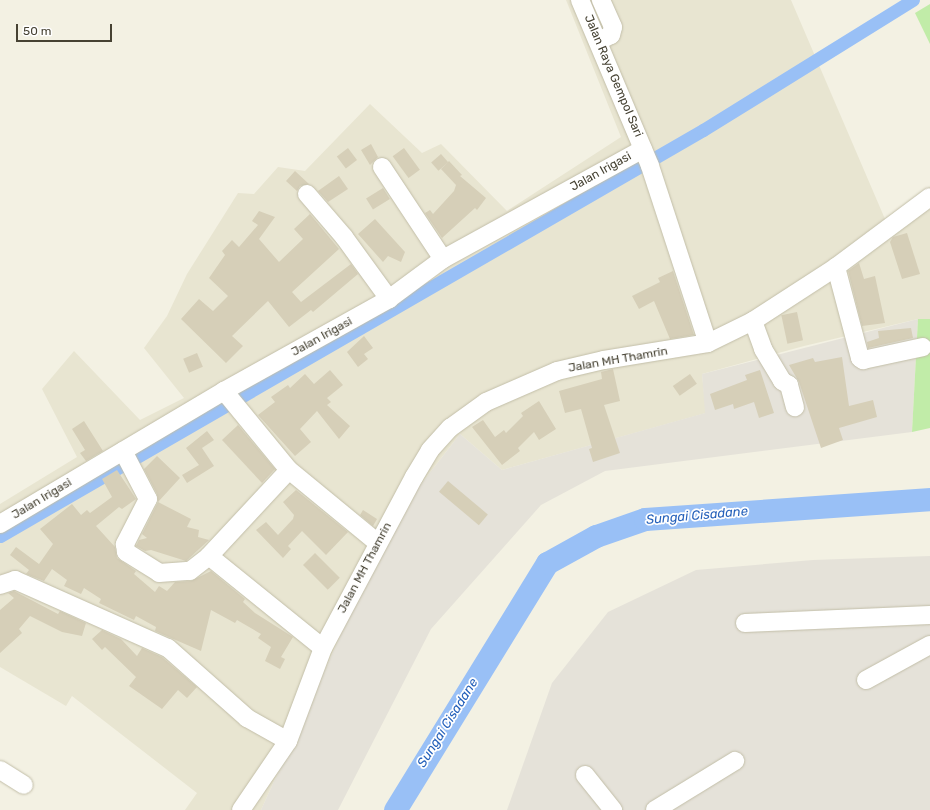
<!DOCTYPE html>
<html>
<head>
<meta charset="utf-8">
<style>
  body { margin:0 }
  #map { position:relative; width:930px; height:810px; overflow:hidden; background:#f3f1e3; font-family:Rubik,sans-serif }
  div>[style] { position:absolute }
  .residential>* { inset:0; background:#e8e5d1 }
  .industrial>* { inset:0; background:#e5e2d9 }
  .green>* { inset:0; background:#c1eca8 }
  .canal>* { height:13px; margin:-6.5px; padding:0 6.5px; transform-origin:6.5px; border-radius:6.5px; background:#99c0f6 }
  .river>* { height:23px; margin:-11.5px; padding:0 11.5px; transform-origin:11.5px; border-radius:11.5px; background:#99c0f6 }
  .building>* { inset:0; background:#d6cfb8; transform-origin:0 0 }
  .roads { filter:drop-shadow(0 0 1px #c2bea8) drop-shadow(0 0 1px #c2bea8) }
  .minor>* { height:18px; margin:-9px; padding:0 9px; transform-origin:9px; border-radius:9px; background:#fff }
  span { translate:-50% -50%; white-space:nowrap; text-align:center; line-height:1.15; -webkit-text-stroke:3.5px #fff; paint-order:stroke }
  .street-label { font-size:12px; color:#464233 }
  .water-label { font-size:13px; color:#2460ba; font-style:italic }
  .scale { position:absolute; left:16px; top:24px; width:96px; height:18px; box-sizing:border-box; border:2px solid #464233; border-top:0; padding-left:5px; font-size:12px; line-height:14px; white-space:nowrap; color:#464233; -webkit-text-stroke:3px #fff; paint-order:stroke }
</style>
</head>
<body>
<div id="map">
  <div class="residential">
    <div style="clip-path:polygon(566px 0,791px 0,885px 219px,930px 187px,930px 319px,918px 319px,804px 346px,702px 374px,706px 413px,502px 470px,460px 434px,393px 520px,261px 810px,185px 810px,197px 793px,72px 696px,66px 706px,0 667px,0 504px,77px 457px,42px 389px,74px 351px,140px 420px,184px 398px,144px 348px,167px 316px,187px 274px,238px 193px,254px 194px,278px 167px,305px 171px,370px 104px,422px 153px,441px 144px,507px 211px,621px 137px)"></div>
  </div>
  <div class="industrial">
    <div style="clip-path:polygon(918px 319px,912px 432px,605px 471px,541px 505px,431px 629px,338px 810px,261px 810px,393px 520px,460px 434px,502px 470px,705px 413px,702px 374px)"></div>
    <div style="clip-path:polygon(930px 556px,930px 810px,507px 810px,552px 683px,608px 612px,696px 570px,813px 560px)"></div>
  </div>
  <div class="green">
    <div style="clip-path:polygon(930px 4px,930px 44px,915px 13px)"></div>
    <div style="clip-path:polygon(918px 319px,930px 319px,930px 428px,912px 432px)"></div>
  </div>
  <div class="canal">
    <div style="left:0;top:536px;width:812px;rotate:-30.01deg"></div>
    <div style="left:703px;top:130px;width:247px;rotate:-31.8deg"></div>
  </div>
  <div class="river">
    <div style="left:395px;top:810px;width:290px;rotate:-58.4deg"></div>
    <div style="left:547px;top:563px;width:56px;rotate:-28.9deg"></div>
    <div style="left:596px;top:536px;width:52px;rotate:-19.1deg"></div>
    <div style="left:645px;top:519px;width:286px;rotate:-4deg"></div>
  </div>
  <div class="building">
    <div style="clip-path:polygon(371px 144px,378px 157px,370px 165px,361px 150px)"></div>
    <div style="left:348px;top:148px;width:15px;height:14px;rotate:53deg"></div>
    <div style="left:404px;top:148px;width:27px;height:14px;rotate:54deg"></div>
    <div style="left:441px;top:154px;width:11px;height:13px;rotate:49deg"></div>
    <div style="clip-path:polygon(449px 161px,462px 175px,460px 176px,486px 198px,477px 210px,475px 208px,442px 238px,425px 213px,430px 210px,433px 214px,454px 191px,456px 185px,441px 169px)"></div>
    <div style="clip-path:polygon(295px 171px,309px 184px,300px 186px,297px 191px,286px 181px)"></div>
    <div style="clip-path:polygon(339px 176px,348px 189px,328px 202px,318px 191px)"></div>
    <div style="left:383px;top:188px;width:13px;height:20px;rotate:58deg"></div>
    <div style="clip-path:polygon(259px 211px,275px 217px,259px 239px,279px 262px,303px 239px,294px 229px,310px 214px,339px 249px,292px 292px,301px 302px,351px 264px,358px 274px,313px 312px,311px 310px,289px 327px,268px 301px,232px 336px,243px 346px,226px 363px,181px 319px,199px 299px,213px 311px,228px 296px,209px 278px,225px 255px,222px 251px,232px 240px,239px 247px,258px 225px,252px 221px)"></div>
    <div style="clip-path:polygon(375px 219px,405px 252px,401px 262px,388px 256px,383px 262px,358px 234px)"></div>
    <div style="clip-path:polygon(907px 233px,920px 274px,902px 279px,890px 242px,893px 237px)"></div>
    <div style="clip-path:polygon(859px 263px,864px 279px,875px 276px,885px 323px,862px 326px,848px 271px)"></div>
    <div style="clip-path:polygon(673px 271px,694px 335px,670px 339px,654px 301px,639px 309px,632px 296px,660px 282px,658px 278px)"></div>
    <div style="left:797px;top:312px;width:29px;height:16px;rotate:78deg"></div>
    <div style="clip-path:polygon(911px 328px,913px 338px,868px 348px,867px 342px,879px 338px,878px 331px)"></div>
    <div style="clip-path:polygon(364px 336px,373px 348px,364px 354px,368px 359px,358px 367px,347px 352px)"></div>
    <div style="left:197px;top:353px;width:15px;height:15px;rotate:67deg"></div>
    <div style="clip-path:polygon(842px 357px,849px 406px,873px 400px,877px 417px,839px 428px,843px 440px,821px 448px,799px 382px,789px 365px,813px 358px,815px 362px)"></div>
    <div style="clip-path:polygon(613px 369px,620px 401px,604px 405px,620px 453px,593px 462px,589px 449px,592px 448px,581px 409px,565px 413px,559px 391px,602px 379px,601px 372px)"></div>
    <div style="clip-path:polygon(330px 370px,343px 385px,327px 398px,331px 402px,327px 405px,350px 426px,339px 439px,317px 411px,300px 429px,311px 442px,295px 456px,258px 415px,275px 402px,271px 397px,288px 385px,290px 388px,305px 374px,314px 384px)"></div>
    <div style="clip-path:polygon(760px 370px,774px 413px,759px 418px,754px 402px,734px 409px,733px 404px,715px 410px,710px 394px,747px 380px,745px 375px)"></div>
    <div style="left:690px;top:374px;width:12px;height:21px;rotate:55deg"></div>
    <div style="clip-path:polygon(539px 401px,556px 429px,539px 440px,534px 432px,518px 448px,520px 451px,502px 465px,472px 427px,483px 420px,495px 437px,504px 430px,506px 433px,523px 416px,521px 413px)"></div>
    <div style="clip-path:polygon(84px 421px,103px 451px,86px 461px,80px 453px,85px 450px,72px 429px)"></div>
    <div style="clip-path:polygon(238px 425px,275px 469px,262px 483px,222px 440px)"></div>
    <div style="clip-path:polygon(207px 431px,214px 440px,202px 448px,214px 466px,187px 483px,182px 475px,199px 465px,186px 448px)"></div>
    <div style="clip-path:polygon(157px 456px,180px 478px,158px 502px,157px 494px,144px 469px)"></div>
    <div style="clip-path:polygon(117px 470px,136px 499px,122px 509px,119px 507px,96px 526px,115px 547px,117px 558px,136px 571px,134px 574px,155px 592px,159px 586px,167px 591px,175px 582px,191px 581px,211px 571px,245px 599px,243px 602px,255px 613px,293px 637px,281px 657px,285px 659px,280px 669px,265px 661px,271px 647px,258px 638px,261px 634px,237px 620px,235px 623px,211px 610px,201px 651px,155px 631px,156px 627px,136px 616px,134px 620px,99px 603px,101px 599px,84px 588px,81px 594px,64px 586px,67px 580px,52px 569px,44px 581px,26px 574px,29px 570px,10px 555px,16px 547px,39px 564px,53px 544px,40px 529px,72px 504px,81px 515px,87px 510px,90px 513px,112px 497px,102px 479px)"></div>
    <div style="left:448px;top:481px;width:52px;height:14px;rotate:40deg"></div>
    <div style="clip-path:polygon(296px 490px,348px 532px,326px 555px,302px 531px,288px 546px,291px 549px,283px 558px,256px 530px,266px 522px,278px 535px,293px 519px,294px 515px,283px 502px)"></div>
    <div style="clip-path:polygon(158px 502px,191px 519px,187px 527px,199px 530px,198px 537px,209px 540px,186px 561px,151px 550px,145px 551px,136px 546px,139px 540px,147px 538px,142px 534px)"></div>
    <div style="clip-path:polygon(363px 510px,377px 519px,373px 526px,360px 515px)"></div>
    <div style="left:315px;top:553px;width:35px;height:17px;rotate:45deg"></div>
    <div style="clip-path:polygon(14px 591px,58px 614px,60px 611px,86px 623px,82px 636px,62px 632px,30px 616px,19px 629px,22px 633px,0 653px,0 610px,14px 598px,8px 593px)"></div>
    <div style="clip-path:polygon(102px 630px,121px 639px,137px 656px,142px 648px,162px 657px,197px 687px,187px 698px,178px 690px,162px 709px,129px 686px,136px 677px,105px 647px,102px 650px,92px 639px)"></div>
  </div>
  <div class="roads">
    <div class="minor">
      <div style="left:580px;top:0;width:180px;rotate:67.1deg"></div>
      <div style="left:650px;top:166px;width:186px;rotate:71.9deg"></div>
      <div style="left:599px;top:41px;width:13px;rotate:-27deg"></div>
      <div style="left:611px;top:35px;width:8px;rotate:-76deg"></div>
      <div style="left:613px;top:27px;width:30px;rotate:-114deg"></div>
      <div style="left:382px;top:167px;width:110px;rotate:56.5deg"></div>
      <div style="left:307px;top:194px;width:57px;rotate:49.3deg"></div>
      <div style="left:344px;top:237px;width:77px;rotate:54deg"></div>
      <div style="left:836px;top:267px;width:94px;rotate:75.2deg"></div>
      <div style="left:860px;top:358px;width:4px;rotate:34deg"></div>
      <div style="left:863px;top:360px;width:61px;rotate:-12.2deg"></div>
      <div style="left:753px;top:321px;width:30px;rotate:70deg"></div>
      <div style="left:763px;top:349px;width:37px;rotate:59deg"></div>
      <div style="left:782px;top:381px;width:8px;rotate:30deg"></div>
      <div style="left:789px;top:385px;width:23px;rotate:75deg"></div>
      <div style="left:224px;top:391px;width:102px;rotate:50.6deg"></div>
      <div style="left:289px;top:470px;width:115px;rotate:39.4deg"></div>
      <div style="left:123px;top:451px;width:54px;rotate:62.5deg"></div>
      <div style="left:148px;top:499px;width:51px;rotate:117.1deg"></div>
      <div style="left:125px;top:544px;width:8px;rotate:83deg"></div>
      <div style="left:126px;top:552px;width:39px;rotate:32deg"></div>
      <div style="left:159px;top:573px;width:31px;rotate:-4deg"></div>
      <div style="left:190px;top:571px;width:24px;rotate:-38deg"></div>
      <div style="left:209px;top:556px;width:146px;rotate:38.9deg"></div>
      <div style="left:0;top:524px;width:261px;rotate:-30.7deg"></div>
      <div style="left:224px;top:391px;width:189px;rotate:-29.1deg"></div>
      <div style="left:389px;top:299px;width:67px;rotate:-36.5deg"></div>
      <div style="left:443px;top:259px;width:228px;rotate:-28.8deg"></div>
      <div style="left:209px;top:556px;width:117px;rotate:-47.1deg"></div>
      <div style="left:0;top:585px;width:16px;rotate:-18deg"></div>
      <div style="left:15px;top:580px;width:167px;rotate:24deg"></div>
      <div style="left:168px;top:648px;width:106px;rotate:41.5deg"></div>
      <div style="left:247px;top:718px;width:47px;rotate:29.3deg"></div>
      <div style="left:745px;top:623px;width:185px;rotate:-2.5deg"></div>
      <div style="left:866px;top:680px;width:73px;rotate:-28.7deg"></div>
      <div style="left:0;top:770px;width:28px;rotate:32deg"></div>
      <div style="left:585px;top:775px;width:45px;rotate:51.3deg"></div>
      <div style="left:241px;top:810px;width:83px;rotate:-55.7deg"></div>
      <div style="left:288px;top:741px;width:99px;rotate:-69.4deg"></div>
      <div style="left:323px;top:648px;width:194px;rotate:-62deg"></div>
      <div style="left:414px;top:477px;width:31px;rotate:-59deg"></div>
      <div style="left:430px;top:450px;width:30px;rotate:-48deg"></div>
      <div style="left:450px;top:428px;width:44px;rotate:-35.8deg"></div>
      <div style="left:486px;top:402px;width:77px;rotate:-23.6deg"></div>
      <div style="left:557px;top:371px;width:48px;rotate:-13.2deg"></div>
      <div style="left:604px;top:360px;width:105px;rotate:-9.3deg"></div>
      <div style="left:708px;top:343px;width:50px;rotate:-26.1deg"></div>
      <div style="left:753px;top:321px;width:99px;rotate:-33deg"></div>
      <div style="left:836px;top:267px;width:117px;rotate:-36.7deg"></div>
      <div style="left:655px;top:810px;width:94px;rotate:-31.5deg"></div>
    </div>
  </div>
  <div class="street-label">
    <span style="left:613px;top:76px;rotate:67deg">Jalan Raya Gempol Sari</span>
    <span style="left:601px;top:172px;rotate:-29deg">Jalan Irigasi</span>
    <span style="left:322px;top:337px;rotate:-29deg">Jalan Irigasi</span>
    <span style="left:618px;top:360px;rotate:-10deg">Jalan MH Thamrin</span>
    <span style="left:42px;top:499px;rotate:-31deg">Jalan Irigasi</span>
    <span style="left:365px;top:568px;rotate:-62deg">Jalan MH Thamrin</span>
  </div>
  <div class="water-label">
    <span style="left:697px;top:516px;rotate:-5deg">Sungai Cisadane</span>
    <span style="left:448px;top:723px;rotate:-58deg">Sungai Cisadane</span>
  </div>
  <div class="scale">50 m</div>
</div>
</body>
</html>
